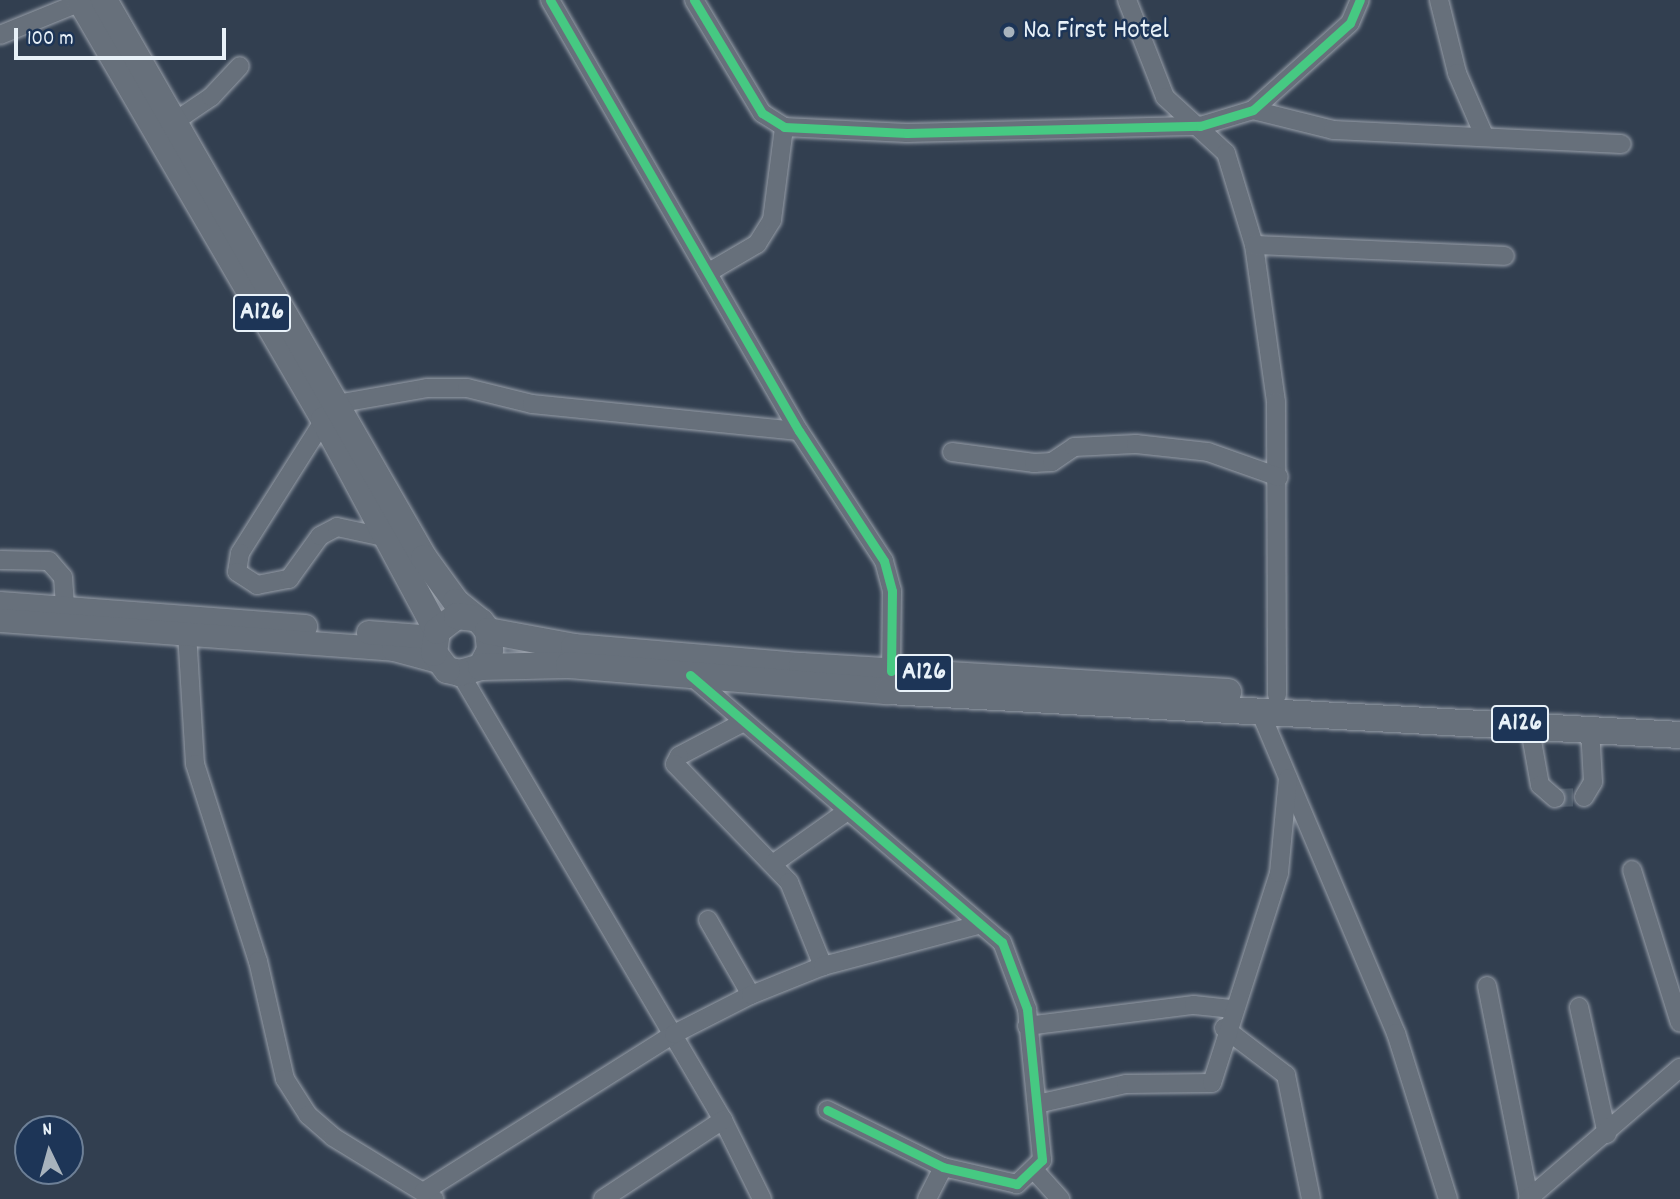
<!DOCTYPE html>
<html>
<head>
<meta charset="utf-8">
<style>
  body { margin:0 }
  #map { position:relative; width:1680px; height:1199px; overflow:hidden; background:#323f50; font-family:Dekko,sans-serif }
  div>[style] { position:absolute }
  .minor-tunnel>* { height:18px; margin-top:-9px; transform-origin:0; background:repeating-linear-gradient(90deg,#4d5a69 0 18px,transparent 0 27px) }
  .roads { filter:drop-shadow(0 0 2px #99a0aa) drop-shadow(0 0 2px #99a0aa) }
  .minor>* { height:18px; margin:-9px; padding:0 9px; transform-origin:9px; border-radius:9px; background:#67707b }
  .major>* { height:23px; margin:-11.5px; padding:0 11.5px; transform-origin:11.5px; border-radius:11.5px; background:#67707b }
  .highway>* { height:26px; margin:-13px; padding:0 13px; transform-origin:13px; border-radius:13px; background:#67707b }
  .cycleway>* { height:9px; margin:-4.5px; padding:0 4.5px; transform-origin:4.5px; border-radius:4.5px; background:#46c982 }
  .dots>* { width:19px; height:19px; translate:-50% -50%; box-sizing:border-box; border:4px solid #1d3557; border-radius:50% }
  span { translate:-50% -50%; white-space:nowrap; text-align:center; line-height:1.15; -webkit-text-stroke:5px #1d3557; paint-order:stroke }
  .shield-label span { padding:2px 5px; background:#1d3557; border:2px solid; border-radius:5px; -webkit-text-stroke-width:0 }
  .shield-label { font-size:26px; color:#e8f1f8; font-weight:700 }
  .poi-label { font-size:28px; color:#e8f1f8 }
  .left { translate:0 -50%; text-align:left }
  .north { position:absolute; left:14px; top:1115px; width:70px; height:70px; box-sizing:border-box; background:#1d3557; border:2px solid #6e8097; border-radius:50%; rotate:355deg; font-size:19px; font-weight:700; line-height:28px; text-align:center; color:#e8f1f8 }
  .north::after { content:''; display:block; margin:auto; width:24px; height:32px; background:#a8b3bd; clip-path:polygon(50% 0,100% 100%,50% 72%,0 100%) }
  .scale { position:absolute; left:14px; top:28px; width:212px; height:32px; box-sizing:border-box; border:4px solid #e8f1f8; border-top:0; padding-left:9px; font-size:21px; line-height:24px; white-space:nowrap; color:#e8f1f8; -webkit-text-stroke:5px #1d3557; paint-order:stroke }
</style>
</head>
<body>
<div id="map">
  <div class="minor-tunnel">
    <div style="left:1555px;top:798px;width:29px;rotate:-2deg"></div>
  </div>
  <div class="roads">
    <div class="minor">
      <div style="left:550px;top:0;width:498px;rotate:60deg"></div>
      <div style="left:799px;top:431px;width:155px;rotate:56.8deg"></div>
      <div style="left:884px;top:561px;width:31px;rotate:75deg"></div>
      <div style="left:892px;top:591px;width:80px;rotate:90.7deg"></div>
      <div style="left:694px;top:0;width:132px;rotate:59deg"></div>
      <div style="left:762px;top:113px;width:26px;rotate:32deg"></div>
      <div style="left:784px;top:127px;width:123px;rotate:2.8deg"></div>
      <div style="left:907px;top:133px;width:293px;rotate:-1.4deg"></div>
      <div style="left:1200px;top:126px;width:55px;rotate:-16.8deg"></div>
      <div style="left:1253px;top:110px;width:130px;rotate:-41.9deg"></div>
      <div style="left:1350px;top:23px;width:25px;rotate:-67deg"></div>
      <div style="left:1127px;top:0;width:104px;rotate:68.6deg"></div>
      <div style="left:1165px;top:97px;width:83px;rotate:42.6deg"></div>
      <div style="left:1226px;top:153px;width:96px;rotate:73.1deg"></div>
      <div style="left:1254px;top:245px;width:159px;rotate:82deg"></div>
      <div style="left:1276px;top:402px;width:293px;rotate:89.8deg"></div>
      <div style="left:1439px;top:0;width:75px;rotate:76.1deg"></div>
      <div style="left:1457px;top:73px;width:65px;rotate:66.6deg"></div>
      <div style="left:0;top:35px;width:87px;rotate:-22.2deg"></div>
      <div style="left:1253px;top:110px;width:82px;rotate:14deg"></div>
      <div style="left:1333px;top:130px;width:289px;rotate:2.8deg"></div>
      <div style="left:174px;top:122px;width:45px;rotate:-34deg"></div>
      <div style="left:211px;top:97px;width:42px;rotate:-46.9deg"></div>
      <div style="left:1254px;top:245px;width:251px;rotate:2.5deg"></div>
      <div style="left:709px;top:272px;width:56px;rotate:-30.3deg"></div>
      <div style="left:757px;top:244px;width:28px;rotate:-58deg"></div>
      <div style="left:772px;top:220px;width:94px;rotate:-82.6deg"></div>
      <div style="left:336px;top:404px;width:92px;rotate:-10deg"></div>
      <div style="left:427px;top:388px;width:40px"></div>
      <div style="left:467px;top:388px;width:67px;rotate:13.8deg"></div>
      <div style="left:532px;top:404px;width:268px;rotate:5.8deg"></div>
      <div style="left:324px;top:420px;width:157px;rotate:122.3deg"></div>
      <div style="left:240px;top:553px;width:19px;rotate:99deg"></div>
      <div style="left:237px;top:572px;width:24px;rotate:33deg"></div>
      <div style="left:257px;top:585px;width:33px;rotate:-11deg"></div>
      <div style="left:289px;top:579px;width:53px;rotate:-54.2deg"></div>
      <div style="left:320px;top:536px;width:19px;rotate:-28deg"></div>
      <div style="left:337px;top:527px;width:52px;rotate:12.2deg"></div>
      <div style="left:952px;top:452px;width:83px;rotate:7.6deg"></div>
      <div style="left:1034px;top:463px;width:18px;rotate:-3deg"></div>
      <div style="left:1052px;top:462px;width:27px;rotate:-34deg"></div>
      <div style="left:1074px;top:447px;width:62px;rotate:-2.8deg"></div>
      <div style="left:1136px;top:444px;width:72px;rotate:6.3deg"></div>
      <div style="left:1208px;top:452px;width:75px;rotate:19.4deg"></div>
      <div style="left:0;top:560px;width:49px;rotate:1.2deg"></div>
      <div style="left:49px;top:561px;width:21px;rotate:49deg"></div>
      <div style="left:63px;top:577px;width:29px;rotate:86deg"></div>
      <div style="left:187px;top:633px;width:131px;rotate:86.5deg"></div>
      <div style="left:195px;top:764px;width:207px;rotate:72.3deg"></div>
      <div style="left:258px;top:961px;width:121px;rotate:77.1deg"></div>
      <div style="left:285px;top:1079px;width:43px;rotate:57.4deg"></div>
      <div style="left:308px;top:1115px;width:33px;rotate:41deg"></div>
      <div style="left:333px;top:1137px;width:119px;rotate:31.5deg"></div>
      <div style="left:460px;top:673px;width:519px;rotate:59.53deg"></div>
      <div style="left:723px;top:1120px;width:88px;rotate:63.7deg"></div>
      <div style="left:690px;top:675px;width:411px;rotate:40.6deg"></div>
      <div style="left:1002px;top:942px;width:72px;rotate:69.5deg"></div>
      <div style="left:1027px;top:1009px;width:152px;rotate:84.3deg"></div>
      <div style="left:1042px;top:1160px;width:35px;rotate:136deg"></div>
      <div style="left:1017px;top:1184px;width:76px;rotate:-167.1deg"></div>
      <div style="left:943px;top:1167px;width:129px;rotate:-153.8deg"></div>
      <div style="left:1259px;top:709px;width:352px;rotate:67.1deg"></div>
      <div style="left:1396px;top:1033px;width:174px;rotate:72.6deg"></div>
      <div style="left:740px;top:724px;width:69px;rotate:152.3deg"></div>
      <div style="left:679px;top:756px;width:9px;rotate:117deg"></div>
      <div style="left:675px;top:764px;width:164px;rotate:46deg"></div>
      <div style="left:789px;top:882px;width:91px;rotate:68deg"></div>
      <div style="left:1529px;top:724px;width:62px;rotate:79.8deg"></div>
      <div style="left:1540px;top:785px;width:20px;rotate:41deg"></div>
      <div style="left:1584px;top:797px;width:17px;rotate:-59deg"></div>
      <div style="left:1593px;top:782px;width:53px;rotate:-93.2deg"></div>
      <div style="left:774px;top:863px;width:88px;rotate:-35.3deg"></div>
      <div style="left:1632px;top:870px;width:160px;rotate:72.6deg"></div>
      <div style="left:708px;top:920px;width:86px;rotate:60.2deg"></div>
      <div style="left:1487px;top:986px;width:216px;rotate:78.8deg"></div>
      <div style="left:1579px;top:1007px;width:130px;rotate:77.6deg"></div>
      <div style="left:1027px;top:1026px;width:168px;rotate:-7.2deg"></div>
      <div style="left:1194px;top:1005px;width:37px;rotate:6deg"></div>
      <div style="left:1224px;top:1028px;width:78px;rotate:37.2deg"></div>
      <div style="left:1286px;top:1075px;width:126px;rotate:78.6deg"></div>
      <div style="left:1037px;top:1104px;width:91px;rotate:-12.7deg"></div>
      <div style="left:1126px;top:1084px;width:86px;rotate:-0.7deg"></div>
      <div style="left:1212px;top:1083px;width:220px;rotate:-72.3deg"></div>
      <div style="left:1279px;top:873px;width:95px;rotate:-84.6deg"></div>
      <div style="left:1035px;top:1171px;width:38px;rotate:48deg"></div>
      <div style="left:423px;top:1192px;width:297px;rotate:-32.2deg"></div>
      <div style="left:674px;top:1034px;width:86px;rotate:-26.9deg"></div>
      <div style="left:751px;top:995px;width:78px;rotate:-21.9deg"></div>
      <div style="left:823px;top:966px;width:160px;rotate:-14.8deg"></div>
      <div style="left:603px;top:1199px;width:144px;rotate:-33.4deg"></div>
      <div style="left:927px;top:1199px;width:36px;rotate:-63deg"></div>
      <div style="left:1528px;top:1199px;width:201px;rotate:-40.8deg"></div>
    </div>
    <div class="major">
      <div style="left:0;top:603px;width:306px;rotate:4.3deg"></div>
      <div style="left:0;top:620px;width:394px;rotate:4.2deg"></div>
      <div style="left:393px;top:649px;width:47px;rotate:14.9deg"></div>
      <div style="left:368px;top:632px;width:66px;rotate:4.3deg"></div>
    </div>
    <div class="highway">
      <div style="left:80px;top:0;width:486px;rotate:59.8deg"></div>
      <div style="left:324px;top:420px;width:239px;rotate:61.8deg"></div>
      <div style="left:104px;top:0;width:643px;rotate:60.17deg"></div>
      <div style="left:424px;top:558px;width:54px;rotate:54deg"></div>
      <div style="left:456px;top:602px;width:32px;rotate:39deg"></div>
      <div style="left:481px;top:622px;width:11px;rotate:52deg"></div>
      <div style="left:488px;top:631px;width:19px;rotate:84deg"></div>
      <div style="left:490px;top:650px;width:19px;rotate:118deg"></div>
      <div style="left:481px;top:667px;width:22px;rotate:164deg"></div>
      <div style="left:460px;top:673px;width:13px;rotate:-167deg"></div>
      <div style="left:447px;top:670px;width:21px;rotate:-127deg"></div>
      <div style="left:434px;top:653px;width:22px;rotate:-82deg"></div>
      <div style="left:437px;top:631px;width:25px;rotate:-37deg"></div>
      <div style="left:457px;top:616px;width:17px;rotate:7deg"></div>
      <div style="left:488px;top:631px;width:87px;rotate:10.5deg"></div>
      <div style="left:574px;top:647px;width:229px;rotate:4.8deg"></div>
      <div style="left:802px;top:666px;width:427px;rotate:3.5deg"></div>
      <div style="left:481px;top:667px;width:88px;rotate:-1.3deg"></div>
      <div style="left:569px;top:665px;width:320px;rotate:4.7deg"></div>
      <div style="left:888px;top:691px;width:793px;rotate:3.18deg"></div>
    </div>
  </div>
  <div class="cycleway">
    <div style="left:550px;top:0;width:498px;rotate:60deg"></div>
    <div style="left:799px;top:431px;width:155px;rotate:56.8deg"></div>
    <div style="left:884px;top:561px;width:31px;rotate:75deg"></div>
    <div style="left:892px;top:591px;width:80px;rotate:90.7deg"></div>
    <div style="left:694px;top:0;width:132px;rotate:59deg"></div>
    <div style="left:762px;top:113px;width:26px;rotate:32deg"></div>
    <div style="left:784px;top:127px;width:123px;rotate:2.8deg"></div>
    <div style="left:907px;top:133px;width:293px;rotate:-1.4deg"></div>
    <div style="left:1200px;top:126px;width:55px;rotate:-16.8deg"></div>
    <div style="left:1253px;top:110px;width:130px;rotate:-41.9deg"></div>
    <div style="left:1350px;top:23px;width:25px;rotate:-67deg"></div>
    <div style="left:690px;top:675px;width:411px;rotate:40.6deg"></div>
    <div style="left:1002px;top:942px;width:72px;rotate:69.5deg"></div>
    <div style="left:1027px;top:1009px;width:152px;rotate:84.3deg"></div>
    <div style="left:1042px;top:1160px;width:35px;rotate:136deg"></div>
    <div style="left:1017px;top:1184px;width:76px;rotate:-167.1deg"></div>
    <div style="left:943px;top:1167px;width:129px;rotate:-153.8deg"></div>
  </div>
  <div class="dots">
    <div style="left:1009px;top:32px;background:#a8b3bd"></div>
  </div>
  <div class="shield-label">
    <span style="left:262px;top:313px">A126</span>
    <span style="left:924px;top:673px">A126</span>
    <span style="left:1520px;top:724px">A126</span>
  </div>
  <div class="poi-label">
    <span class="left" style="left:1023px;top:32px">Na First Hotel</span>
  </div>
  <div class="north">N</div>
  <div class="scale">100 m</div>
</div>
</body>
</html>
